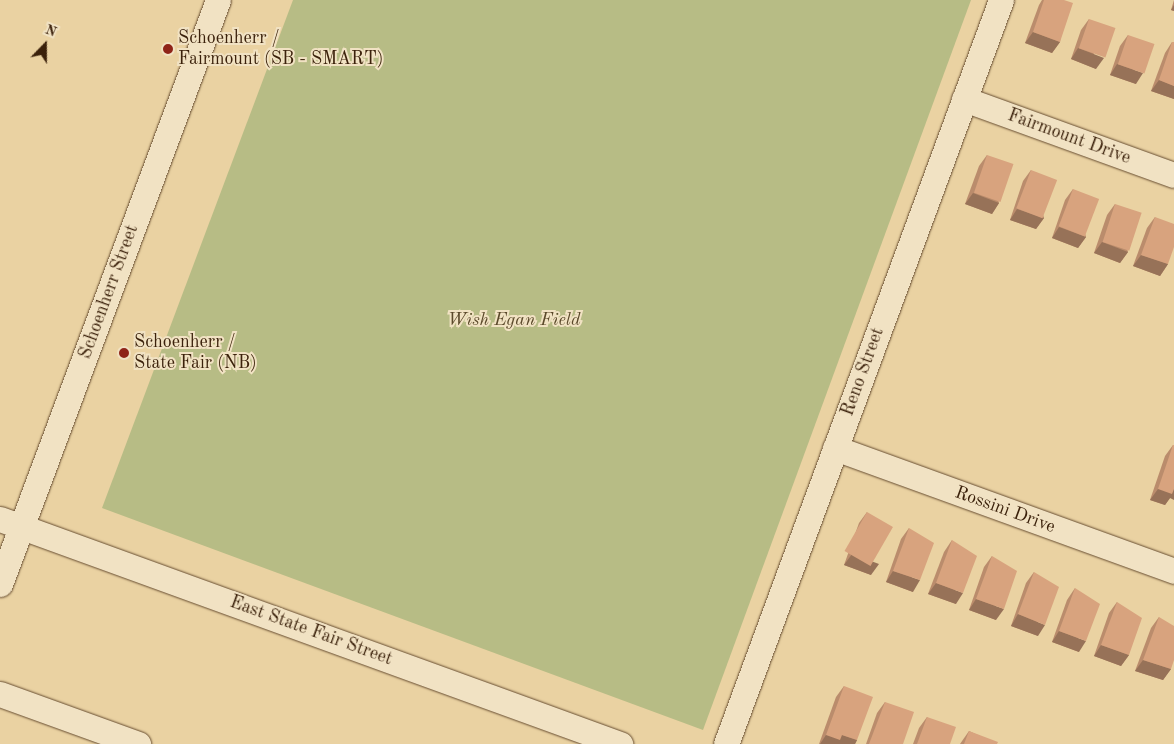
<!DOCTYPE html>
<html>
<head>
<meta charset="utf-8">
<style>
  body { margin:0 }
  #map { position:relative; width:1174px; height:744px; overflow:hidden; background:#ead2a2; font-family:"Old Standard TT",serif }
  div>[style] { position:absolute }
  .green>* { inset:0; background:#b7bc85 }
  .roads { filter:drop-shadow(0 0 1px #674d31) drop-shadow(0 0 1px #674d31) }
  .minor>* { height:25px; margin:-12.5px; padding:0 12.5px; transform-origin:12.5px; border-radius:12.5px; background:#f1e2c3 }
  .wall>* { inset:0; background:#ba8c6c }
  .shaded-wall>* { inset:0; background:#977258 }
  .building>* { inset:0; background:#d8a37e; transform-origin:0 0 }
  .dots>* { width:14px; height:14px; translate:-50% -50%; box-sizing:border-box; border:2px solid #f1e2c3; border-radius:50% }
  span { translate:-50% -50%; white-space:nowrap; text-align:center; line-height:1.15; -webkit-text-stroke:4px #f1e2c3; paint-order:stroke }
  .poi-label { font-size:18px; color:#3b210b }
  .left { translate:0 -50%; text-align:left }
  .street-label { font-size:18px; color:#3b210b }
  .park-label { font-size:18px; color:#5a482a; font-style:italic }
  .north { position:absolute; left:20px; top:20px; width:50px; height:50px; -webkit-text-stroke:4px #f1e2c3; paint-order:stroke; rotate:22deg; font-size:14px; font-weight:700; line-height:20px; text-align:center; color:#3b210b }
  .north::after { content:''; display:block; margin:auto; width:18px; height:22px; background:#3b210b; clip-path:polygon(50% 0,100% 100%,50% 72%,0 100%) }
</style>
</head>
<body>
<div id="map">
  <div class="green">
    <div style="clip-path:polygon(293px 0,971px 0,703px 730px,102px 508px)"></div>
  </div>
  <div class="roads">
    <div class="minor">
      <div style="left:964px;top:99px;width:223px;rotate:19.9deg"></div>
      <div style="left:835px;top:448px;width:361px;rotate:19.9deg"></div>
      <div style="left:0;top:519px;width:660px;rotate:19.95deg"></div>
      <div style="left:0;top:584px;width:623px;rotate:-69.53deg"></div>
      <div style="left:0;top:694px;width:147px;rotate:19.9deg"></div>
      <div style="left:726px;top:744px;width:793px;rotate:-69.71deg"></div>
    </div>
  </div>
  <div class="wall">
    <div style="clip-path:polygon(1042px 0,1064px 0,1060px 42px,1052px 53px,1025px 43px,1039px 5px)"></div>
    <div style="clip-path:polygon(1174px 0,1174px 11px,1171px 10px)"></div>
    <div style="clip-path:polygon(1089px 19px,1096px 69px,1071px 59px,1081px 30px)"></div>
    <div style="clip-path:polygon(1128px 35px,1136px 84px,1110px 75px,1120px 46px)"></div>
    <div style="clip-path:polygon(1172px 42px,1174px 99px,1151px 91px,1165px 53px)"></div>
    <div style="clip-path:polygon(987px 155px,999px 203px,992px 214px,965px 204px,979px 166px)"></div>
    <div style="clip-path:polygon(1031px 170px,1044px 218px,1036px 229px,1010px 220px,1023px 181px)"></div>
    <div style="clip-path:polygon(1073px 189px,1086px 237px,1078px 248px,1052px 238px,1065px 200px)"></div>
    <div style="clip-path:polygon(1115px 204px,1128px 252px,1120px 263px,1094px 253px,1107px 215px)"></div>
    <div style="clip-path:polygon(1155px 217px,1168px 264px,1160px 276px,1133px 266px,1147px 228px)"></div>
    <div style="clip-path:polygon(1173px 445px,1170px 498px,1165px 505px,1150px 500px,1165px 456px)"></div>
    <div style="clip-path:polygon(867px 512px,871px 575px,844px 565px,859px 523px)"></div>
    <div style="clip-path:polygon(909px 528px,913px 592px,886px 582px,901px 539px)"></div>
    <div style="clip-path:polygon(952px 540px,956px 604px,928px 594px,944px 552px)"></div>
    <div style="clip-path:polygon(992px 556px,996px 620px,969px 610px,984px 567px)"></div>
    <div style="clip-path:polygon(1034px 572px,1038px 636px,1011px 626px,1026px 583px)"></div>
    <div style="clip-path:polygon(1075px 588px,1079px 652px,1052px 642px,1067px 600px)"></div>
    <div style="clip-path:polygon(1117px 602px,1129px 655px,1121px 666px,1094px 656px,1109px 613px)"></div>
    <div style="clip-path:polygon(1159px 617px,1171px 669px,1163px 680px,1135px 671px,1151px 628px)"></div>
    <div style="clip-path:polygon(844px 686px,857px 740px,855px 744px,819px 744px,836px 697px)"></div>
    <div style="clip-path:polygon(885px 702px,903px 744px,866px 744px,877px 713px)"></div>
    <div style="clip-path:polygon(927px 717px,950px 744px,913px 744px,919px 728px)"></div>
    <div style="clip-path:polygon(969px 731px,997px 744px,960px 744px)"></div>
  </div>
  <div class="shaded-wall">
    <div style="clip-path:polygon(1174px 5px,1174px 11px,1171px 10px)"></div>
    <div style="clip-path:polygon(1033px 32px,1060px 42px,1052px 53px,1025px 43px)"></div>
    <div style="clip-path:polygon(1078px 48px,1104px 58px,1096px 69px,1071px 59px)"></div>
    <div style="clip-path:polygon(1117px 64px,1143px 73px,1136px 84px,1110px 75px)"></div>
    <div style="clip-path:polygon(1159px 80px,1174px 86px,1174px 99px,1151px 91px)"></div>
    <div style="clip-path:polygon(973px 193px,999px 203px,992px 214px,965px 204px)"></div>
    <div style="clip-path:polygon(1017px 209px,1044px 218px,1036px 229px,1010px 220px)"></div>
    <div style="clip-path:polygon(1059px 227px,1086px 237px,1078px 248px,1052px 238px)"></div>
    <div style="clip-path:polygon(1102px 242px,1128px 252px,1120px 263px,1094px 253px)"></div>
    <div style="clip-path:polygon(1141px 255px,1168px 264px,1160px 276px,1133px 266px)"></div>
    <div style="clip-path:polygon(1174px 488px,1174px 500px,1170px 498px,1165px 505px,1150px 500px,1158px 489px)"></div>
    <div style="clip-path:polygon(852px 554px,879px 564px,871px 575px,844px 565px)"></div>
    <div style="clip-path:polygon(893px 571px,920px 580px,913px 592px,886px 582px)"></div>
    <div style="clip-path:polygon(936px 583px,963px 593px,956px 604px,928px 594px)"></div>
    <div style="clip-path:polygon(976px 599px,1004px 609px,996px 620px,969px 610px)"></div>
    <div style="clip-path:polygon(1018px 614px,1045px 625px,1038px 636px,1011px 626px)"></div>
    <div style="clip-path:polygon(1059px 631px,1086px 641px,1079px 652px,1052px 642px)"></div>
    <div style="clip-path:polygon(1101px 645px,1129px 655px,1121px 666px,1094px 656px)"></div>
    <div style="clip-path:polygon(1143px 660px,1171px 669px,1163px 680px,1135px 671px)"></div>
    <div style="clip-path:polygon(826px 735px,842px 735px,857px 740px,855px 744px,820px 744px)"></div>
  </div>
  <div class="building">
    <div style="clip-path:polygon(1044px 0,1064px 0,1073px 3px,1060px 42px,1033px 32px)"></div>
    <div style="left:1089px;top:19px;width:28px;height:31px;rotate:19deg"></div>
    <div style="left:1128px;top:35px;width:28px;height:31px;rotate:19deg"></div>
    <div style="clip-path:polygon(1172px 42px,1174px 42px,1174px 86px,1159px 80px)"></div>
    <div style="left:987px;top:155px;width:28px;height:40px;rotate:19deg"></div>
    <div style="left:1031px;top:170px;width:28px;height:41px;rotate:21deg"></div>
    <div style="left:1073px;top:189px;width:28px;height:40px;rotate:21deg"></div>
    <div style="left:1115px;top:204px;width:28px;height:40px;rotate:18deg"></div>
    <div style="clip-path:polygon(1155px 217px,1174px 224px,1174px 247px,1168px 264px,1141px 255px)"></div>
    <div style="clip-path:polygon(1173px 445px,1174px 445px,1174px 489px,1172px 494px,1158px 489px)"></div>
    <div style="left:867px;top:512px;width:30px;height:45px;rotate:30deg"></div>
    <div style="clip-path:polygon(909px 528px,934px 543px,920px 580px,893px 571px)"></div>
    <div style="clip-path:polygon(952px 540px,977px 556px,963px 593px,936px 583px)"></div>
    <div style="clip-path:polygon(992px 556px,1017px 571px,1004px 609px,976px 599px)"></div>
    <div style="clip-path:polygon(1034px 572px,1059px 587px,1045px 625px,1018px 614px)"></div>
    <div style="clip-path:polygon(1075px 588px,1100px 604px,1086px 641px,1059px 631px)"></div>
    <div style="clip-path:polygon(1117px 602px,1142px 618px,1129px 655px,1101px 645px)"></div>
    <div style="clip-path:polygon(1159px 617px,1174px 626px,1174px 660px,1171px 669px,1143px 660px)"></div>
    <div style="clip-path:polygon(844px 686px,873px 697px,857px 740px,842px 735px,840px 740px,826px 735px)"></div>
    <div style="clip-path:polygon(885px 702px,914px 712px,903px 744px,869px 744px)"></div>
    <div style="clip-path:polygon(927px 717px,956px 727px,950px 744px,917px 744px)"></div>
    <div style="clip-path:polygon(969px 731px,998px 742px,997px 744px,964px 744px)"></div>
  </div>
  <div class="dots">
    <div style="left:168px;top:49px;background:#8f2418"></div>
    <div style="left:124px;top:353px;background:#8f2418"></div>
  </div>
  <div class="poi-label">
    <span class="left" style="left:178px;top:49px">Schoenherr /<br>Fairmount (SB - SMART)</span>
    <span class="left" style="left:134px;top:353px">Schoenherr /<br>State Fair (NB)</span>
  </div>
  <div class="street-label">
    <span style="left:1069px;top:137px;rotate:20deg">Fairmount Drive</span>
    <span style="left:109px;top:292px;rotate:-70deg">Schoenherr Street</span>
    <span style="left:863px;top:372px;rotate:-70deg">Reno Street</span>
    <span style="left:1005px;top:510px;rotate:20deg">Rossini Drive</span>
    <span style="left:311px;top:631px;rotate:20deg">East State Fair Street</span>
  </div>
  <div class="park-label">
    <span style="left:514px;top:320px">Wish Egan Field</span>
  </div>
  <div class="north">N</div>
</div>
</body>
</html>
